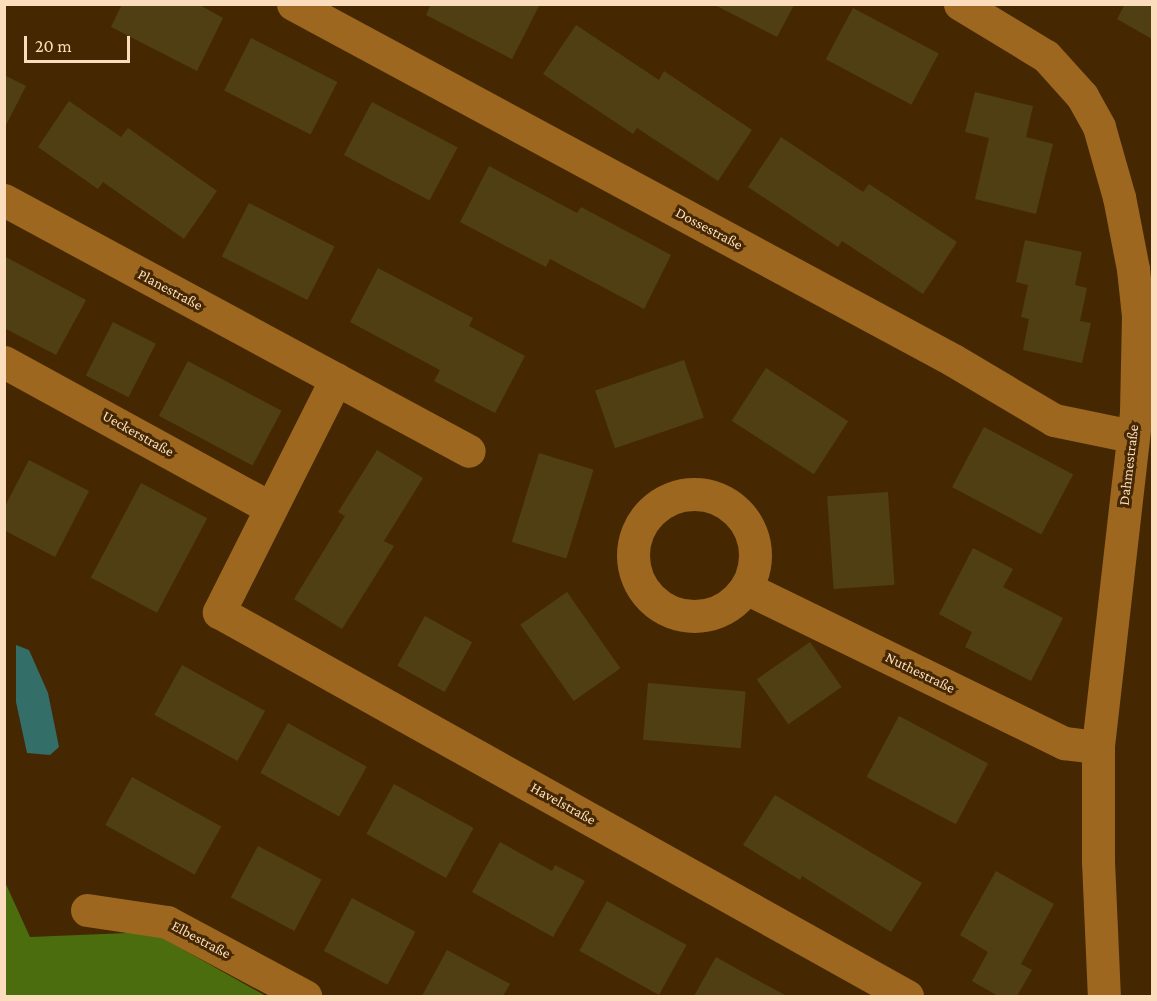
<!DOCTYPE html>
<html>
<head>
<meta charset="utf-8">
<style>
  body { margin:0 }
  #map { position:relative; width:1157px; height:1001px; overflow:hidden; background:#452802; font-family:"Crimson Pro",serif }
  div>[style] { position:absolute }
  .forest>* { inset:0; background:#4b6d0d }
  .water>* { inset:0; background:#336e69 }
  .building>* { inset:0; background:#503f13; transform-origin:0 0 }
  .minor>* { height:33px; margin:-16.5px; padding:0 16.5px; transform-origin:16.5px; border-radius:16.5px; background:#9d6720 }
  .minor>.ring { margin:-16.5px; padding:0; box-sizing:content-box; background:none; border:33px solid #9d6720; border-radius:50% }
  span { translate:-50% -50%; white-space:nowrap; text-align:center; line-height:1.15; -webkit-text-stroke:6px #452802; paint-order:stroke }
  .street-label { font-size:15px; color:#fbddbd }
  .frame { position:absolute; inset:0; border:6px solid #fbddbd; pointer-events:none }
  .scale { position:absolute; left:24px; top:36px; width:106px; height:27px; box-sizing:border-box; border:3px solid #fbddbd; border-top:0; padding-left:8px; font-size:18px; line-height:21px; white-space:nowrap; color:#fbddbd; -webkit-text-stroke:4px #452802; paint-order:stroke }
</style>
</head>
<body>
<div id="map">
  <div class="forest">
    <div style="clip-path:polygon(4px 880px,30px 937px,152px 932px,266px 996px,5px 996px)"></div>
  </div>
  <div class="water">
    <div style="clip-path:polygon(16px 645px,29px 650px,48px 693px,59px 747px,50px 755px,27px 753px,16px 702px)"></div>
  </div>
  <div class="building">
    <div style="clip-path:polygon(122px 4px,198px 4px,223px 18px,197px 71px,111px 27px)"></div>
    <div style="clip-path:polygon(431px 4px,537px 4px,539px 6px,512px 59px,426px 15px)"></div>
    <div style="clip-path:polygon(1125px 4px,1152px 4px,1152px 39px,1117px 19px)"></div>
    <div style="clip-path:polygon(715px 5px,794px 5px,777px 37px)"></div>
    <div style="left:853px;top:8px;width:97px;height:58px;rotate:28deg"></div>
    <div style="clip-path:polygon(576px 25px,659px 80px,664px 71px,752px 130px,718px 181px,637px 128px,633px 134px,543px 74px)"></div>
    <div style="left:251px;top:38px;width:97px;height:59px;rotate:27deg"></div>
    <div style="clip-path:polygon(4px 75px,26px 86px,4px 129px)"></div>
    <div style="clip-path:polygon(975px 92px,1033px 106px,1026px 137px,1053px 144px,1036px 214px,975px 199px,989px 138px,965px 132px)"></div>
    <div style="clip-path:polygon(69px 101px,121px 137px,128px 128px,217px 191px,184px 239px,103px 182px,98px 189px,38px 147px)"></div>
    <div style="left:372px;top:102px;width:97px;height:60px;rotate:28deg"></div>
    <div style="clip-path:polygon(781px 137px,863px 192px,869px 184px,957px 242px,923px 294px,842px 241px,838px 247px,748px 187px)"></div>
    <div style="clip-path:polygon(489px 166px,577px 213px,581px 207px,671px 255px,644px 309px,550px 259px,546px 267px,460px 222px)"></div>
    <div style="left:249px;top:203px;width:96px;height:60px;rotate:27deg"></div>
    <div style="clip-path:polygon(1025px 240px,1082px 252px,1075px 285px,1087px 288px,1080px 321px,1091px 323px,1082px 363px,1023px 350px,1029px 319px,1021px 317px,1028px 285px,1016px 282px)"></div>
    <div style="clip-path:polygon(4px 256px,86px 300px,56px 355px,4px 328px)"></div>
    <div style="clip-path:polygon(378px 268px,473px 318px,469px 326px,525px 356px,495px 413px,434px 381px,440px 370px,350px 322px)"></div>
    <div style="left:113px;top:322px;width:48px;height:60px;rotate:27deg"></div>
    <div style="left:684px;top:360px;width:61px;height:94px;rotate:71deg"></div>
    <div style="left:188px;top:361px;width:106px;height:62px;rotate:28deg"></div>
    <div style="left:766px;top:368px;width:98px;height:63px;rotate:33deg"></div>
    <div style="left:984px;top:427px;width:101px;height:68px;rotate:28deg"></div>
    <div style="clip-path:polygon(377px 450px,423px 478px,384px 541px,394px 546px,342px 629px,294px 599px,345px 516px,338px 512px)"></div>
    <div style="left:539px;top:453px;width:57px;height:93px;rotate:17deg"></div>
    <div style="clip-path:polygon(29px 460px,89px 491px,55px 557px,4px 530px,4px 508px)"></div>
    <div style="left:141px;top:483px;width:75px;height:107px;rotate:28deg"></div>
    <div style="left:888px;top:492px;width:93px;height:61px;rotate:86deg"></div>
    <div style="clip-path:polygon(973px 548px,1013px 569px,1003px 587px,1063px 618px,1031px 681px,965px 647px,972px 632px,939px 614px)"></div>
    <div style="left:567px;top:592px;width:93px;height:57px;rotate:55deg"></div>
    <div style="left:425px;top:616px;width:54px;height:57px;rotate:29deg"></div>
    <div style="left:810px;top:642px;width:55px;height:65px;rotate:55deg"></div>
    <div style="left:182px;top:665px;width:95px;height:57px;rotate:29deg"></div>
    <div style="left:648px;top:683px;width:98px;height:57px;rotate:5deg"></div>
    <div style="left:899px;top:716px;width:101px;height:69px;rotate:28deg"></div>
    <div style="left:288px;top:723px;width:90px;height:57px;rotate:29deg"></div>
    <div style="left:132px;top:777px;width:102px;height:55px;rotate:29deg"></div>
    <div style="left:394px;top:784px;width:91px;height:57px;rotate:29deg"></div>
    <div style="clip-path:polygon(775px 795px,922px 883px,891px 932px,802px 876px,800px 880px,743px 845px)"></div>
    <div style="clip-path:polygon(500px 842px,552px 871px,555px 865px,585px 881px,553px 937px,472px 892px)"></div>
    <div style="left:258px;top:846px;width:72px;height:58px;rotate:28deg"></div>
    <div style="clip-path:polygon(996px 871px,1054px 904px,1021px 964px,1032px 970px,1017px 996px,998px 996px,972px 981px,988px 952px,960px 935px)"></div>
    <div style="left:352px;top:898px;width:72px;height:60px;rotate:28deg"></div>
    <div style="left:607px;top:901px;width:91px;height:57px;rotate:29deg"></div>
    <div style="clip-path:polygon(447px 950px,510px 984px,503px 996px,422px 996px)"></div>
    <div style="clip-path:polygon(716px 957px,757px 980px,787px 996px,694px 996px)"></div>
  </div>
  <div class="minor">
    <div style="left:293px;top:4px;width:750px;rotate:28.34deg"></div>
    <div style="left:953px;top:360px;width:117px;rotate:30.7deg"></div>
    <div style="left:1054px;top:420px;width:79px;rotate:11.7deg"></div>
    <div style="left:960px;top:4px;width:100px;rotate:31.2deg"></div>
    <div style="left:1046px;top:56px;width:54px;rotate:48deg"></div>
    <div style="left:1082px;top:96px;width:35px;rotate:61deg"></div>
    <div style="left:1099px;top:127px;width:73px;rotate:74.1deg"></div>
    <div style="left:1119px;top:197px;width:73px;rotate:79deg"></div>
    <div style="left:1133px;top:269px;width:47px;rotate:83.9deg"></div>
    <div style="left:1138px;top:316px;width:96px;rotate:91.2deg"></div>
    <div style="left:1136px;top:412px;width:337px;rotate:96.5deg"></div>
    <div style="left:1098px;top:747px;width:114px;rotate:90deg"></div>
    <div style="left:1098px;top:861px;width:135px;rotate:87.5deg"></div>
    <div style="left:4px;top:200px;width:528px;rotate:28.36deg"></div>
    <div style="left:4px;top:362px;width:304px;rotate:28.7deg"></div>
    <div style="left:336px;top:379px;width:261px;rotate:116.7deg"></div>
    <div style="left:219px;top:612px;width:788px;rotate:29.17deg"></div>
    <div class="ring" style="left:633px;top:494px;width:89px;height:89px"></div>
    <div style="left:746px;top:588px;width:354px;rotate:26deg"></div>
    <div style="left:1064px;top:743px;width:34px;rotate:7deg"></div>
    <div style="left:87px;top:910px;width:81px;rotate:8.5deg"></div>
    <div style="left:167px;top:922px;width:157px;rotate:28.2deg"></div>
  </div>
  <div class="street-label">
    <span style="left:709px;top:229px;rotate:28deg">Dossestraße</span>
    <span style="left:170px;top:290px;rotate:28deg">Planestraße</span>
    <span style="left:138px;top:434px;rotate:29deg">Ueckerstraße</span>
    <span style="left:1129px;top:465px;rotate:-83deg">Dahmestraße</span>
    <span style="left:920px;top:673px;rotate:26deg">Nuthestraße</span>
    <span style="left:563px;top:804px;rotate:29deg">Havelstraße</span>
    <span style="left:201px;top:940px;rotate:28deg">Elbestraße</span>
  </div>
  <div class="frame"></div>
  <div class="scale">20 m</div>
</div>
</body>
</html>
